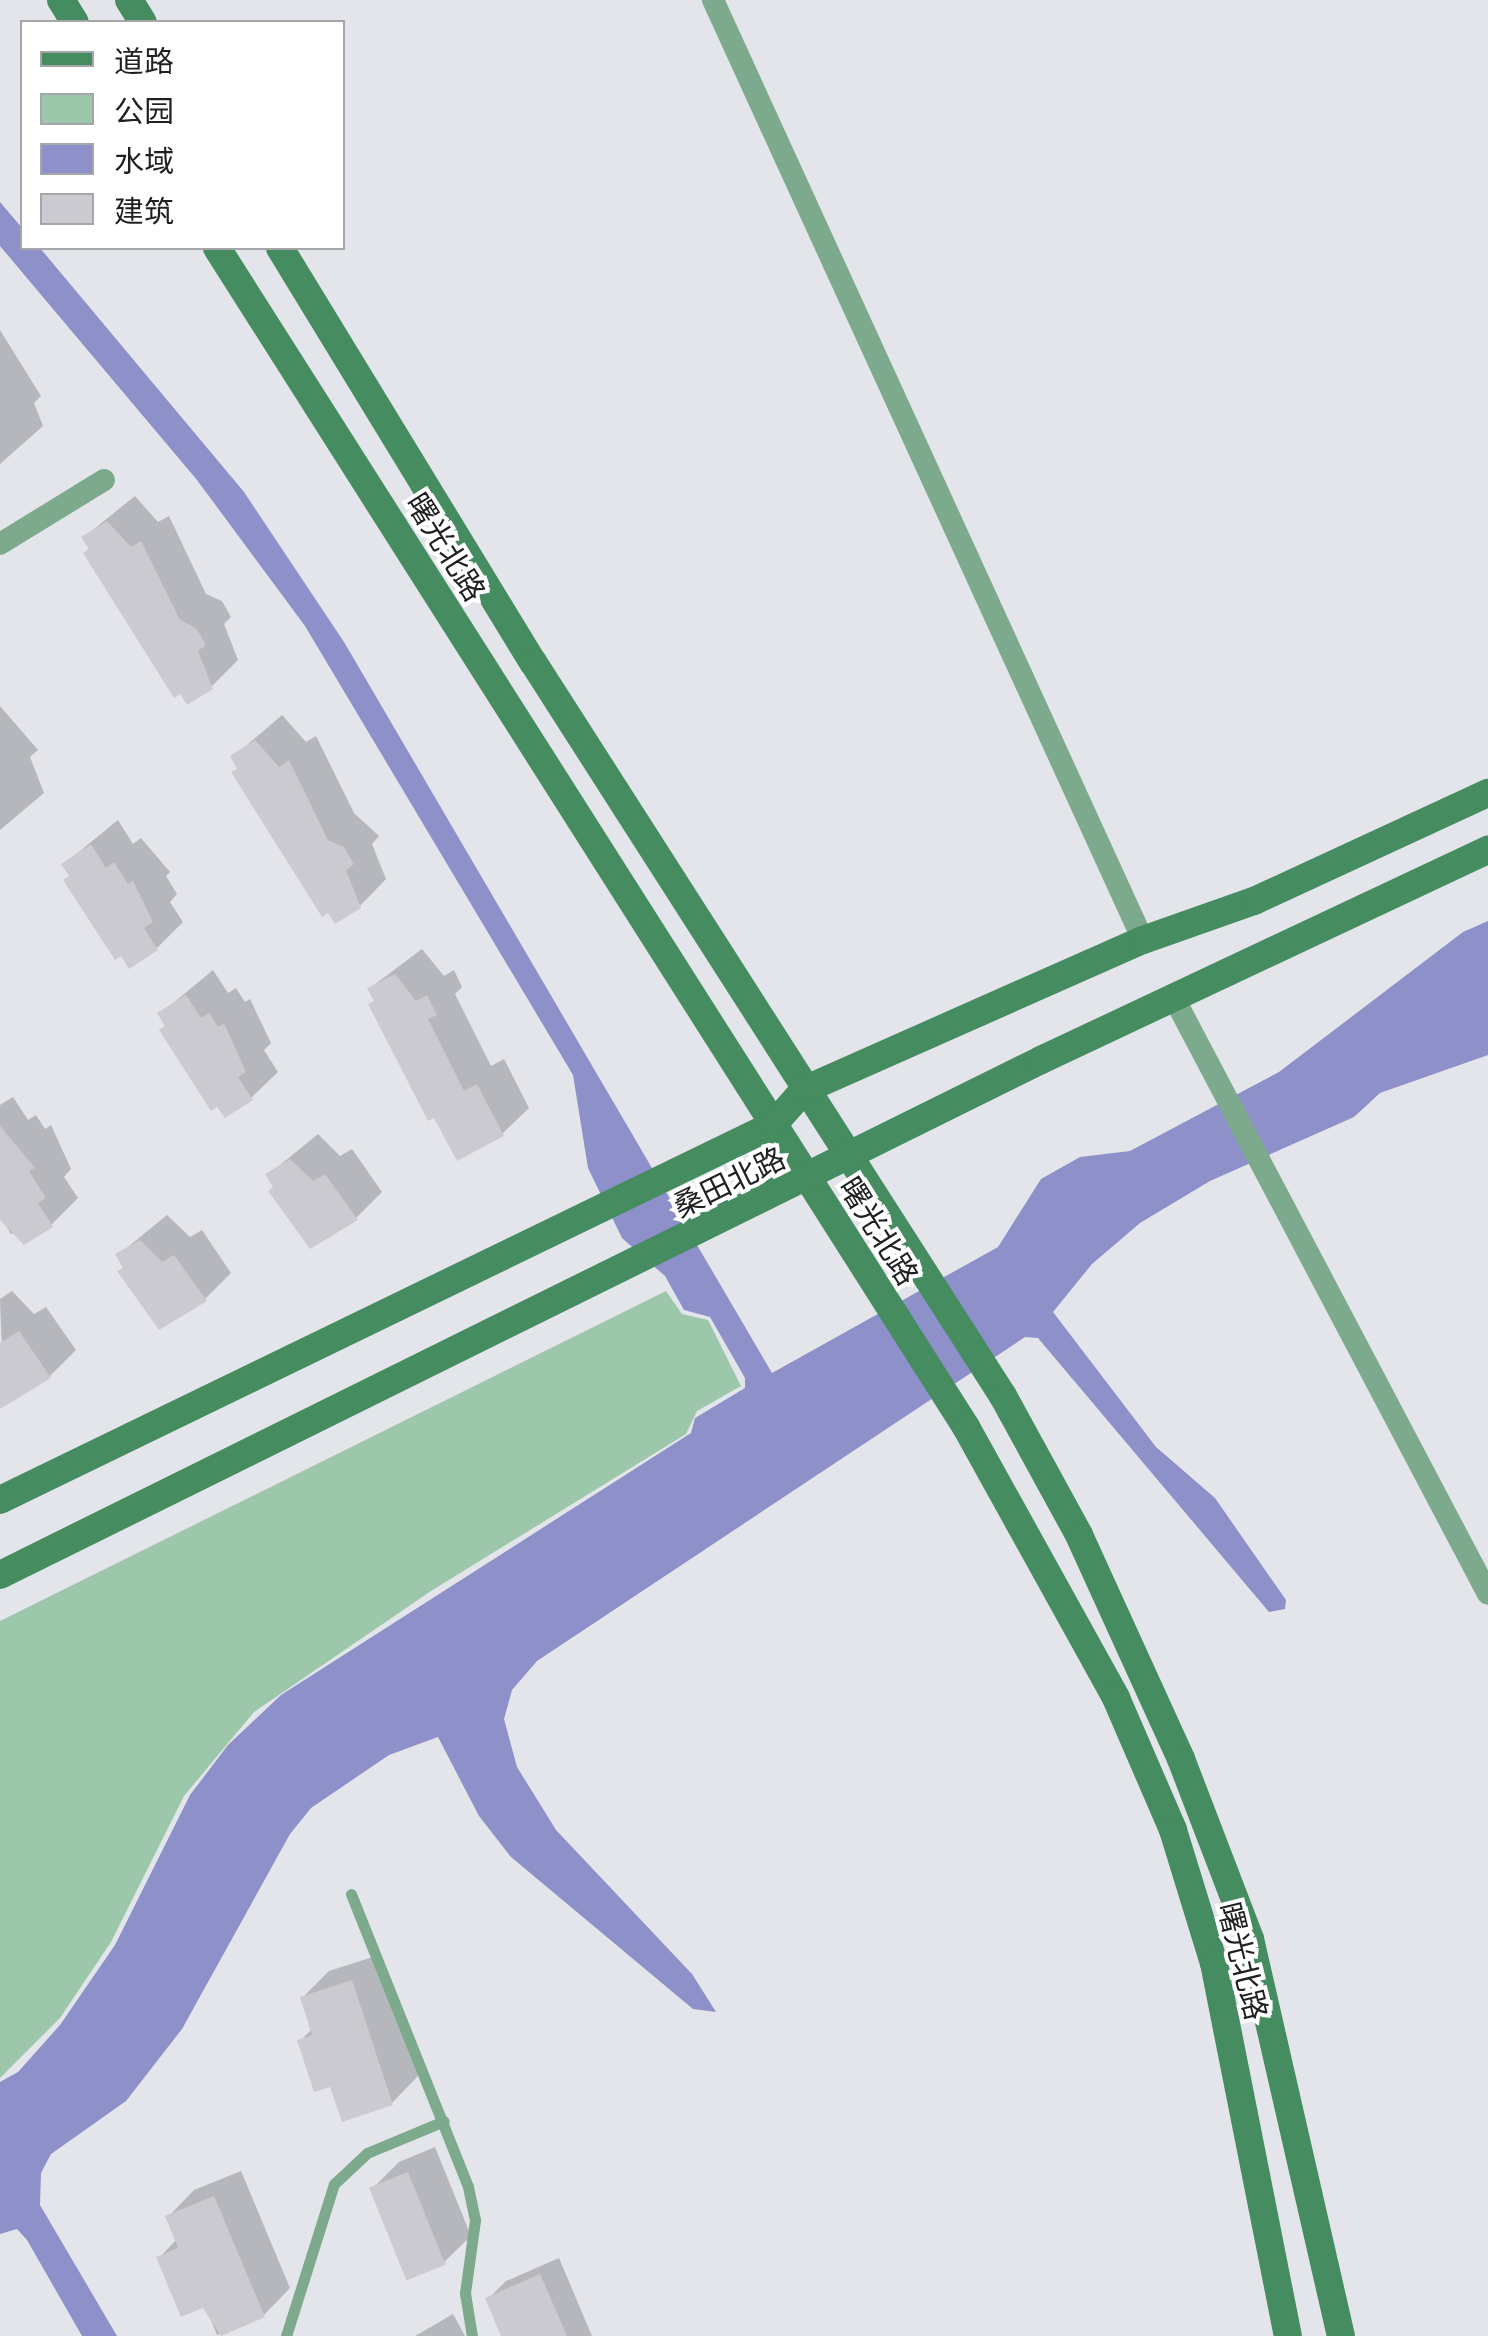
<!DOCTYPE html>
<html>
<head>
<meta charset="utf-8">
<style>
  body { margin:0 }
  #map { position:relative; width:1488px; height:2336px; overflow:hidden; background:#e4e5eb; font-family:"Noto Serif","Noto Sans SC",serif }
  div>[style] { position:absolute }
  .green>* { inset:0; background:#9dc7ab }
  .water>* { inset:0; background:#8d90c9 }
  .shadow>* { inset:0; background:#0003 }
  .building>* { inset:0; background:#cacad0; transform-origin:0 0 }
  .service>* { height:11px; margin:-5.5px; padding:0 5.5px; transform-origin:5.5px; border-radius:5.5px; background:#7daa8c }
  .minor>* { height:22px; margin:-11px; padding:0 11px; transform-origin:11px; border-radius:11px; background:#7daa8c }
  .secondary>* { height:28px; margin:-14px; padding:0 14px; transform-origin:14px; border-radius:14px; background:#458c61 }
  span { translate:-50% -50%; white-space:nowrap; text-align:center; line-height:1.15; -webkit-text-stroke:8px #fff; paint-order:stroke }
  .street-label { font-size:30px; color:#1f2022 }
  .legend { position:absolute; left:20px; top:20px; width:325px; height:230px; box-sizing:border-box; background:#fff; border:2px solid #a5a6a7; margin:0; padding:12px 18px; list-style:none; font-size:30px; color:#1f2022 }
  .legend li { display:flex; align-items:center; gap:20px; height:50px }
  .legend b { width:50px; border:2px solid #a5a6a7 }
</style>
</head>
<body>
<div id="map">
  <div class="green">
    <div style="clip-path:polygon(666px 1291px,682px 1314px,708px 1320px,741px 1386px,697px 1411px,686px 1434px,431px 1591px,254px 1712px,184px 1796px,111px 1942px,60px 2018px,0 2078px,0 1621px)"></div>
  </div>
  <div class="water">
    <div style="clip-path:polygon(0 202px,22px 228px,22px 248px,40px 248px,244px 492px,344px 642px,772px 1373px,998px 1247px,1041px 1179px,1080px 1157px,1130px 1151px,1279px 1072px,1463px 932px,1488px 921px,1488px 1055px,1380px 1093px,1354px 1117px,1210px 1181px,1140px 1223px,1092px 1264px,1053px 1312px,1156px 1447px,1215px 1498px,1286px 1600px,1285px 1609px,1269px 1612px,1038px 1338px,1025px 1337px,537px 1661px,512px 1690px,504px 1719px,517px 1767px,556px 1830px,692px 1974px,716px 2012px,693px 2009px,511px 1857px,479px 1816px,438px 1737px,389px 1755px,311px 1808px,290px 1834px,182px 2029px,126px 2101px,51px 2154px,41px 2173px,40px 2205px,117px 2336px,82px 2336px,27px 2240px,17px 2229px,0 2234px,0 2082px,18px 2072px,60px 2025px,115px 1945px,190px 1795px,228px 1745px,281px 1695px,691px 1433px,695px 1418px,745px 1388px,745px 1378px,710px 1317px,684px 1310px,665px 1276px,622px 1238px,588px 1168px,573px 1075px,305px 626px,197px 480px,0 246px)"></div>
  </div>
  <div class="shadow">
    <div style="clip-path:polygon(0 330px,41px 396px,34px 403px,43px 426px,0 464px)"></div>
    <div style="clip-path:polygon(135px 496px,158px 522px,169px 516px,206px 594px,222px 601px,231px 617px,224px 624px,238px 660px,211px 687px,84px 537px)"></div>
    <div style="clip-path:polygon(0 706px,38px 750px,30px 757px,44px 793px,0 830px)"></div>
    <div style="clip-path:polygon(282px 715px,306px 742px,316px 736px,354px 813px,379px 836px,372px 844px,386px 879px,360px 906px,233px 757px)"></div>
    <div style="clip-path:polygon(118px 820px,133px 844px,141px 838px,170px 872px,166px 876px,177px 894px,170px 902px,183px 922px,157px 948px,64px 864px)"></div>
    <div style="clip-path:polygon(422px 949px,444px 976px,454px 970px,462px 987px,455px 994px,491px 1066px,504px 1059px,529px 1108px,502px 1134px,370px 988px)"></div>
    <div style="clip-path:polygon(213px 970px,228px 993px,236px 988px,245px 1002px,250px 999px,271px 1043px,264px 1050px,278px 1072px,251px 1098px,160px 1014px)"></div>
    <div style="clip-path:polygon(13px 1097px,28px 1120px,36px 1115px,45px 1129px,51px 1125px,71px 1169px,64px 1177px,78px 1198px,51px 1225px,11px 1234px,0 1216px,0 1105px)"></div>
    <div style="clip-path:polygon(318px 1134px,340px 1156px,352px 1149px,382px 1192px,356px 1218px,276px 1186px,269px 1174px)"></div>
    <div style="clip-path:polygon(167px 1215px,190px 1237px,202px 1230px,231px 1273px,205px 1299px,125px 1267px,118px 1255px)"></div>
    <div style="clip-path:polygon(12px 1291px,34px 1314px,46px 1307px,76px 1350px,50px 1376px,4px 1404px,0 1299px)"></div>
    <div style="clip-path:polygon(379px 1955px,418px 2076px,392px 2103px,300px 2041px,313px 2028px,303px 1997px,329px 1971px)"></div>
    <div style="clip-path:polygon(435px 2147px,471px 2236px,444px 2262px,372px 2189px,399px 2162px)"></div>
    <div style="clip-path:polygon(241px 2171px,290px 2288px,264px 2315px,217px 2335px,205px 2305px,159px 2258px,177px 2239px,168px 2217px,194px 2190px)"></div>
    <div style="clip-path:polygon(559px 2258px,592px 2336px,504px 2336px,488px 2299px,506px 2281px)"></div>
    <div style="clip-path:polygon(453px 2314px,465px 2336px,415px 2336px)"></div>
  </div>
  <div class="building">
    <div style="clip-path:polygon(107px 521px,131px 547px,141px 541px,180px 620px,196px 628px,206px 645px,198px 651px,213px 689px,187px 705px,180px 694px,174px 698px,83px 553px,89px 549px,81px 537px)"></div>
    <div style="clip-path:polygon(255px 740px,279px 767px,289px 760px,328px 840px,344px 847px,354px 864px,346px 870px,361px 908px,335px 924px,328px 913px,322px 917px,231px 772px,237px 769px,230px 756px)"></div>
    <div style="clip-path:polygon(91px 844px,106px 868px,114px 862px,128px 884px,133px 881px,153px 922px,144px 928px,158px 950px,129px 969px,121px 956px,115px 960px,63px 880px,69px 876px,61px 864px)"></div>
    <div style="clip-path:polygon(395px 974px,416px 1001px,427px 995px,437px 1015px,428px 1019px,464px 1091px,477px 1084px,504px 1136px,457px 1161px,434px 1118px,428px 1121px,368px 1004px,374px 1001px,367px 988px)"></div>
    <div style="clip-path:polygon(186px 995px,201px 1018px,209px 1013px,218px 1027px,224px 1023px,246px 1072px,238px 1077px,253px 1100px,225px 1118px,217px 1107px,211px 1111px,159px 1030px,165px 1026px,157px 1013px)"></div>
    <div style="clip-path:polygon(0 1126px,35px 1168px,29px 1171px,46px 1198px,38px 1203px,53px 1227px,24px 1245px,0 1220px)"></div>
    <div style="clip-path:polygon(290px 1159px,313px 1181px,325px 1174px,358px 1220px,310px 1249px,268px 1191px,273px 1187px,265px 1174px)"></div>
    <div style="clip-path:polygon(140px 1240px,162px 1262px,174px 1255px,207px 1301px,159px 1330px,117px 1271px,123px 1268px,115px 1254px)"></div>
    <div style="clip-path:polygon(19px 1331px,51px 1378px,0 1409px,0 1343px)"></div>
    <div style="clip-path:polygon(352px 1980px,393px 2105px,342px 2122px,330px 2087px,314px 2092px,297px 2040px,312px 2035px,300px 1997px)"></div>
    <div style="left:408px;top:2172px;width:100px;height:42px;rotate:68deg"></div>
    <div style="clip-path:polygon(214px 2196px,265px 2317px,221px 2336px,203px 2308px,181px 2317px,156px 2257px,178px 2248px,165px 2216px)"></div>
    <div style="clip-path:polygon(540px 2274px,567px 2336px,501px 2336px,485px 2298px)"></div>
  </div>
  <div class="service">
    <div style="left:351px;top:1894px;width:315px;rotate:68.2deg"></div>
    <div style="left:468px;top:2187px;width:34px;rotate:78deg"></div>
    <div style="left:475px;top:2220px;width:74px;rotate:97.8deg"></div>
    <div style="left:465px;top:2293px;width:44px;rotate:80.8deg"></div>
    <div style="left:286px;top:2336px;width:159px;rotate:-72.5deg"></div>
    <div style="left:334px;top:2184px;width:45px;rotate:-43.2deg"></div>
    <div style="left:367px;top:2153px;width:83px;rotate:-22.6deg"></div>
  </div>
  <div class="minor">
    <div style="left:713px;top:0;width:1034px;rotate:65.42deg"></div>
    <div style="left:0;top:544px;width:122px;rotate:-31.6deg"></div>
    <div style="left:1175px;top:1000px;width:671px;rotate:62.21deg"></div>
  </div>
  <div class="secondary">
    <div style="left:61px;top:0;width:26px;rotate:58deg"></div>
    <div style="left:129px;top:0;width:26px;rotate:58deg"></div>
    <div style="left:217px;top:248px;width:1397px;rotate:57.57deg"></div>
    <div style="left:966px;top:1427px;width:310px;rotate:61deg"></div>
    <div style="left:1116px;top:1698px;width:144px;rotate:66.6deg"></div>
    <div style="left:1173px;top:1830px;width:139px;rotate:72.9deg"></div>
    <div style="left:1214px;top:1963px;width:380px;rotate:78.8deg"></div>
    <div style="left:280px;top:248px;width:485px;rotate:58.6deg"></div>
    <div style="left:533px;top:662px;width:872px;rotate:57.37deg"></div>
    <div style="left:1003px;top:1396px;width:158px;rotate:61.3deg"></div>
    <div style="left:1079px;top:1535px;width:246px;rotate:65.5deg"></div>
    <div style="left:1181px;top:1759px;width:193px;rotate:69deg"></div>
    <div style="left:1250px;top:1939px;width:407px;rotate:77.1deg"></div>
    <div style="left:0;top:1500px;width:859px;rotate:-25.88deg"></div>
    <div style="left:773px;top:1125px;width:47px;rotate:-48.5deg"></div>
    <div style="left:804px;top:1090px;width:371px;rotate:-23.9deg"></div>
    <div style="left:1143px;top:940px;width:118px;rotate:-19.4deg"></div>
    <div style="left:1254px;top:901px;width:258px;rotate:-24.8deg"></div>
    <div style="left:0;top:1575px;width:1161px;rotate:-26.32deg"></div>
    <div style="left:1041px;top:1060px;width:494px;rotate:-25.2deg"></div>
  </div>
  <div class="street-label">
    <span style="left:446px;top:547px;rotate:58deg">曙光北路</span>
    <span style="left:729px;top:1182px;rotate:-26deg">桑田北路</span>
    <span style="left:879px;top:1231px;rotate:58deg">曙光北路</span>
    <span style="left:1243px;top:1961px;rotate:76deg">曙光北路</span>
  </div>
  <ul class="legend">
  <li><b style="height:12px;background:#458c61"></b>道路</li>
  <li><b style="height:28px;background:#9dc7ab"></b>公园</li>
  <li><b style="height:28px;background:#8d90c9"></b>水域</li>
  <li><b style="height:28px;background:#cacad0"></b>建筑</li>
  </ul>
</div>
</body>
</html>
